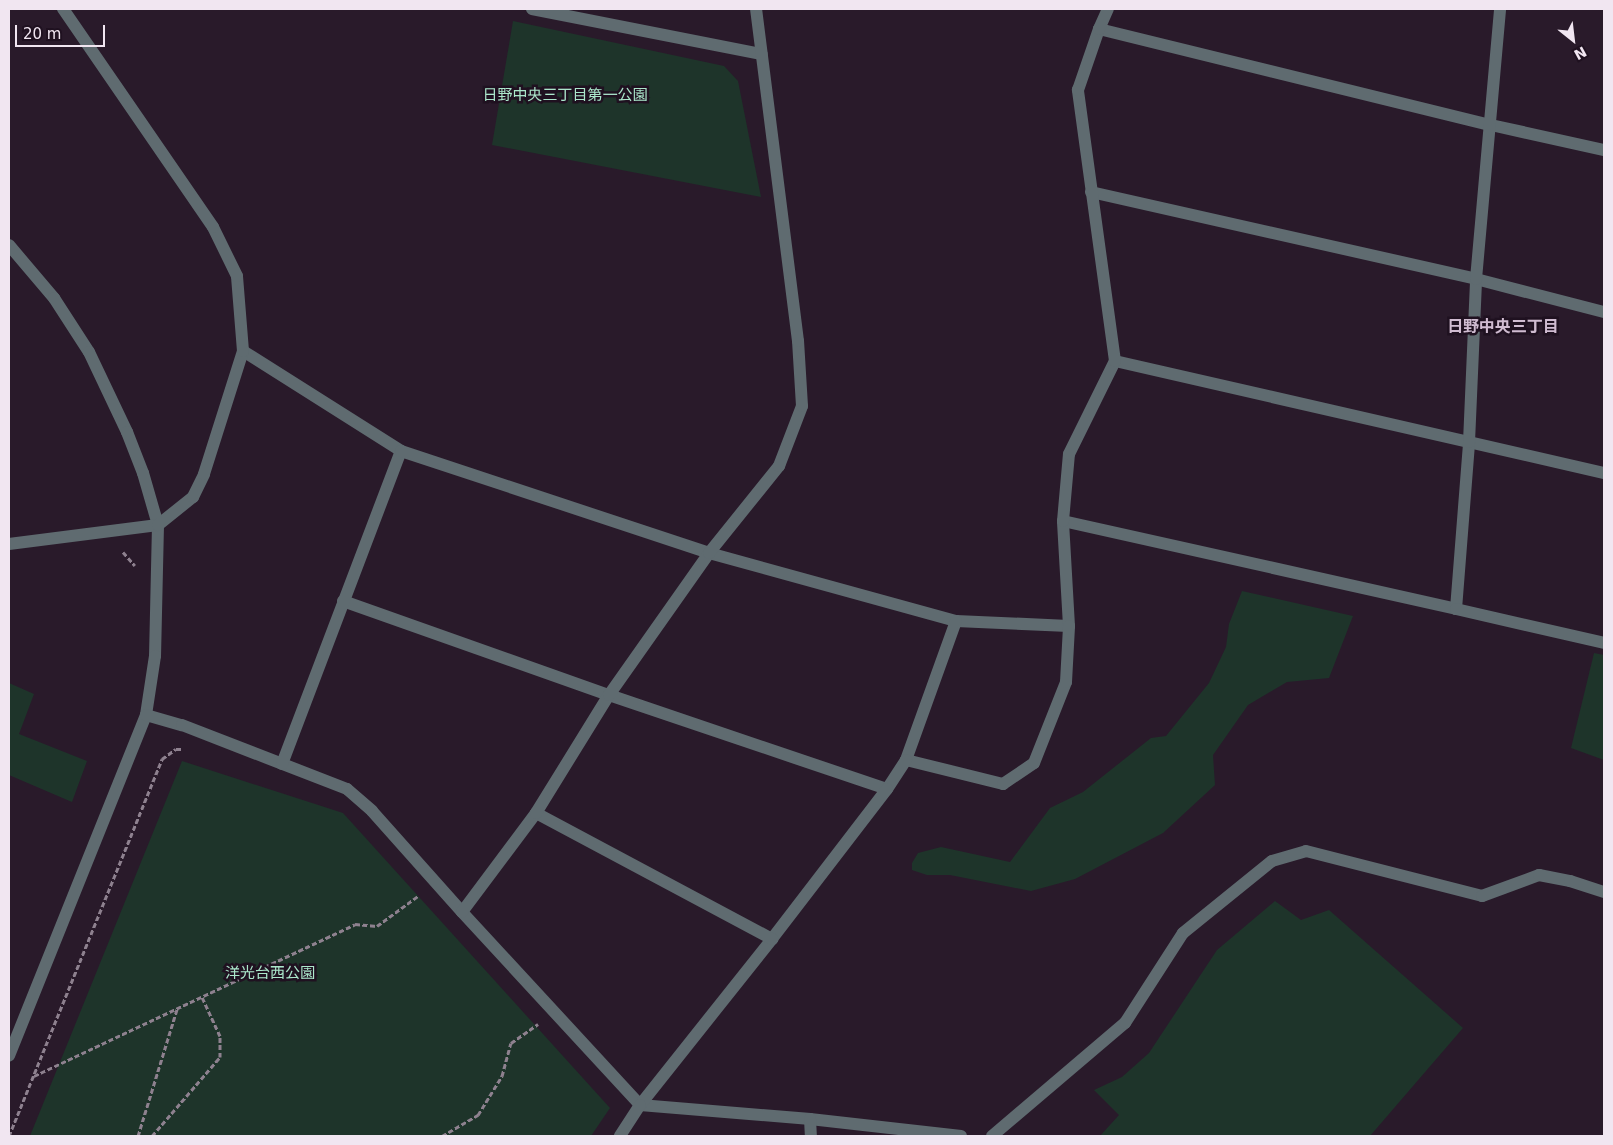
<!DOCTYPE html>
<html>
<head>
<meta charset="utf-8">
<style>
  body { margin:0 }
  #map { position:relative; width:1613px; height:1145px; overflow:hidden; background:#291a2a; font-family:"DejaVu Sans","Noto Sans JP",sans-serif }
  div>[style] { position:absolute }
  .green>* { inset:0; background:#1e342a }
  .path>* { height:3px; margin-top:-1.5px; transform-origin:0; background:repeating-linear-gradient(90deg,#8e818f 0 5px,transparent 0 7.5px) }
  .minor>* { height:12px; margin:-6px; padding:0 6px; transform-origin:6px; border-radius:6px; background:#5f6b70 }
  span { translate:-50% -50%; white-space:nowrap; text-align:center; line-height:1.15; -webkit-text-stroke:5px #1f1120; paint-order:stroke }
  .park-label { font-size:15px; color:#abe7cb }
  .neighbourhood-label { font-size:16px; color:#d0bcd1; font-weight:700 }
  .frame { position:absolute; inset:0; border:10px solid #f1e6f1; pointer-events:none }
  .north { position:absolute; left:1548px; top:15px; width:50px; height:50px; -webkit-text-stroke:4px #1f1120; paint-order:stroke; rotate:151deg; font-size:14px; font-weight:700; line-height:20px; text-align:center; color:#f1e6f1 }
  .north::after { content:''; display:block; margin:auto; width:18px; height:22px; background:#f1e6f1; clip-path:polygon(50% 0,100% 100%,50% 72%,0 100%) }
  .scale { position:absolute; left:15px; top:25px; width:90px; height:22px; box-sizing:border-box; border:2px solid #f1e6f1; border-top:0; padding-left:6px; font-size:15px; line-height:18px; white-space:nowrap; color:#f1e6f1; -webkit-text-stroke:4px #1f1120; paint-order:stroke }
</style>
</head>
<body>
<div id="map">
  <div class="green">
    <div style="clip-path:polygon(513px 21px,724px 66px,738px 81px,761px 197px,492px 145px)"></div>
    <div style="clip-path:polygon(1242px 591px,1353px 616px,1329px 678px,1287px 682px,1248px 705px,1213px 755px,1215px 785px,1163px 833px,1075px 879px,1031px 891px,950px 875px,927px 875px,912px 870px,912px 863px,918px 853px,941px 847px,1010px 862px,1050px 808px,1083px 792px,1151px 738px,1166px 736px,1209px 683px,1226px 647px,1229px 624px)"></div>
    <div style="clip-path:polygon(1594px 653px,1604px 655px,1604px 760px,1571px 748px)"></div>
    <div style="clip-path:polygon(9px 683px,34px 694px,19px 734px,87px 761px,72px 802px,9px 775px)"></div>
    <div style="clip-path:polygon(182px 761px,343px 813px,610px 1108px,591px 1136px,30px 1136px)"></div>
    <div style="clip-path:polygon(1275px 901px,1301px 920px,1329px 910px,1463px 1028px,1370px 1136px,1100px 1136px,1119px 1115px,1094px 1090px,1122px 1077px,1149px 1053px,1217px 950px)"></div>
  </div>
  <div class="path">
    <div style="left:123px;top:552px;width:18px;rotate:49deg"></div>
    <div style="left:34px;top:1076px;width:355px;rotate:-25.3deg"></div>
    <div style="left:355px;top:924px;width:22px;rotate:5deg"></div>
    <div style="left:377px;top:926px;width:51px;rotate:-36.2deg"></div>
    <div style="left:9px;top:1136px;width:407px;rotate:-67.9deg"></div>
    <div style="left:162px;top:759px;width:17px;rotate:-36deg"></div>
    <div style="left:176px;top:749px;width:5px"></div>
    <div style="left:138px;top:1136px;width:133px;rotate:-72.9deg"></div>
    <div style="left:152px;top:1136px;width:104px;rotate:-49.3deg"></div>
    <div style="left:220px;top:1057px;width:21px;rotate:-90deg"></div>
    <div style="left:220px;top:1036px;width:43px;rotate:-114.8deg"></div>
    <div style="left:442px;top:1136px;width:42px;rotate:-30.3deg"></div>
    <div style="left:478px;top:1115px;width:46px;rotate:-58.4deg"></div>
    <div style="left:502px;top:1076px;width:34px;rotate:-75deg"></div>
    <div style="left:511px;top:1043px;width:33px;rotate:-35deg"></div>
  </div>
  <div class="minor">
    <div style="left:532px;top:9px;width:234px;rotate:11.1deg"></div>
    <div style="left:1099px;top:29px;width:404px;rotate:13.8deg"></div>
    <div style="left:1491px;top:125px;width:116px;rotate:12.5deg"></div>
    <div style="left:1091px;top:192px;width:395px;rotate:12.7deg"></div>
    <div style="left:1476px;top:279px;width:132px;rotate:14.5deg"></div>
    <div style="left:9px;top:245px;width:70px;rotate:49.7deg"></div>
    <div style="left:54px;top:298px;width:64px;rotate:57.1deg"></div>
    <div style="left:89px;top:352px;width:89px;rotate:64.6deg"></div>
    <div style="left:127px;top:432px;width:44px;rotate:68.7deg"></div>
    <div style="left:143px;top:473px;width:54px;rotate:73.9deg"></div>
    <div style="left:158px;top:525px;width:131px;rotate:91.3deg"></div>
    <div style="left:155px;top:656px;width:60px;rotate:98.7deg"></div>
    <div style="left:146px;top:715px;width:367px;rotate:111.9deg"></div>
    <div style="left:243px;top:351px;width:187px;rotate:32.3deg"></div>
    <div style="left:1115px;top:361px;width:502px;rotate:12.9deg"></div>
    <div style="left:1063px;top:521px;width:403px;rotate:12.6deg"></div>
    <div style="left:1456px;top:609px;width:168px;rotate:-85.5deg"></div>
    <div style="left:1469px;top:442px;width:163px;rotate:-87.5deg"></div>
    <div style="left:1476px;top:279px;width:271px;rotate:-84.9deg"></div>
    <div style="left:9px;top:544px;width:150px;rotate:-7.3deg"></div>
    <div style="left:158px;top:525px;width:45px;rotate:-38.7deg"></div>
    <div style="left:193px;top:497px;width:25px;rotate:-64deg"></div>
    <div style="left:204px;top:474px;width:129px;rotate:-72.4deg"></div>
    <div style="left:243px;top:351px;width:75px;rotate:-94.6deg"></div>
    <div style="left:237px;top:276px;width:55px;rotate:-116.1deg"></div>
    <div style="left:213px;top:227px;width:265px;rotate:-124.5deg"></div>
    <div style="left:343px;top:601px;width:282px;rotate:19.5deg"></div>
    <div style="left:609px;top:695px;width:293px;rotate:18.7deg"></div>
    <div style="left:1456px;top:609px;width:152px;rotate:12.9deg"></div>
    <div style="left:956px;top:621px;width:113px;rotate:2.5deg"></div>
    <div style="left:1069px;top:626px;width:105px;rotate:-93.3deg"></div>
    <div style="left:1063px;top:521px;width:67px;rotate:-84.9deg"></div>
    <div style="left:1069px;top:454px;width:104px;rotate:-63.7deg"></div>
    <div style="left:1115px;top:361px;width:274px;rotate:-97.8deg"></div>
    <div style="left:1078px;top:90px;width:65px;rotate:-71deg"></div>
    <div style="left:1099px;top:29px;width:22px;rotate:-66deg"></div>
    <div style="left:146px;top:715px;width:37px;rotate:16deg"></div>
    <div style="left:182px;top:725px;width:177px;rotate:21.2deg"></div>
    <div style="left:347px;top:789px;width:33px;rotate:41deg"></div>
    <div style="left:372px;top:811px;width:135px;rotate:48.3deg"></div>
    <div style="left:462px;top:912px;width:263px;rotate:47.3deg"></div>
    <div style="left:640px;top:1105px;width:171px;rotate:4.7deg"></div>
    <div style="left:810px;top:1119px;width:152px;rotate:6.4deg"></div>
    <div style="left:906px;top:760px;width:100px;rotate:13.9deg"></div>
    <div style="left:1003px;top:784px;width:37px;rotate:-34deg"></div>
    <div style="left:1034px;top:763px;width:87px;rotate:-68.4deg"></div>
    <div style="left:1066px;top:682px;width:56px;rotate:-86.9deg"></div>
    <div style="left:282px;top:764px;width:335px;rotate:-69.2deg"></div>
    <div style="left:401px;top:451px;width:324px;rotate:18.3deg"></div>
    <div style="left:709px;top:553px;width:256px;rotate:15.4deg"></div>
    <div style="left:956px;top:621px;width:148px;rotate:109.8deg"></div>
    <div style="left:906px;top:760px;width:35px;rotate:123deg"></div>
    <div style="left:887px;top:789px;width:189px;rotate:127.5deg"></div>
    <div style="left:772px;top:939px;width:212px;rotate:128.5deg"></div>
    <div style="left:640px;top:1105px;width:37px;rotate:123deg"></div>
    <div style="left:536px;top:813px;width:268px;rotate:28.1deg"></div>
    <div style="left:462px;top:912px;width:124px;rotate:-53.2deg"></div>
    <div style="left:536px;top:813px;width:139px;rotate:-58.3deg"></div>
    <div style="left:609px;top:695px;width:174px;rotate:-54.8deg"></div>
    <div style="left:709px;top:553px;width:112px;rotate:-51.2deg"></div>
    <div style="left:779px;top:466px;width:64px;rotate:-69deg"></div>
    <div style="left:802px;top:406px;width:65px;rotate:-93.5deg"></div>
    <div style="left:798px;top:341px;width:335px;rotate:-97.2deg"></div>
    <div style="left:810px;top:1119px;width:17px;rotate:87deg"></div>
    <div style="left:992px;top:1136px;width:175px;rotate:-40.4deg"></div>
    <div style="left:1125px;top:1023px;width:107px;rotate:-57.2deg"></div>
    <div style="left:1183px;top:933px;width:114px;rotate:-39deg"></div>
    <div style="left:1272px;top:861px;width:35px;rotate:-16deg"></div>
    <div style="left:1306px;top:851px;width:182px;rotate:14.3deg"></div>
    <div style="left:1482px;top:896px;width:61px;rotate:-20.2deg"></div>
    <div style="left:1539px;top:875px;width:32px;rotate:11deg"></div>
    <div style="left:1570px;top:881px;width:36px;rotate:18deg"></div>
  </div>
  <div class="park-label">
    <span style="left:565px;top:96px">日野中央三丁目第一公園</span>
    <span style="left:270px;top:974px">洋光台西公園</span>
  </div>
  <div class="neighbourhood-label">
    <span style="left:1503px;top:327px">日野中央三丁目</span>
  </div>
  <div class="frame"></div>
  <div class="north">N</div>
  <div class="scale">20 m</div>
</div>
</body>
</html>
